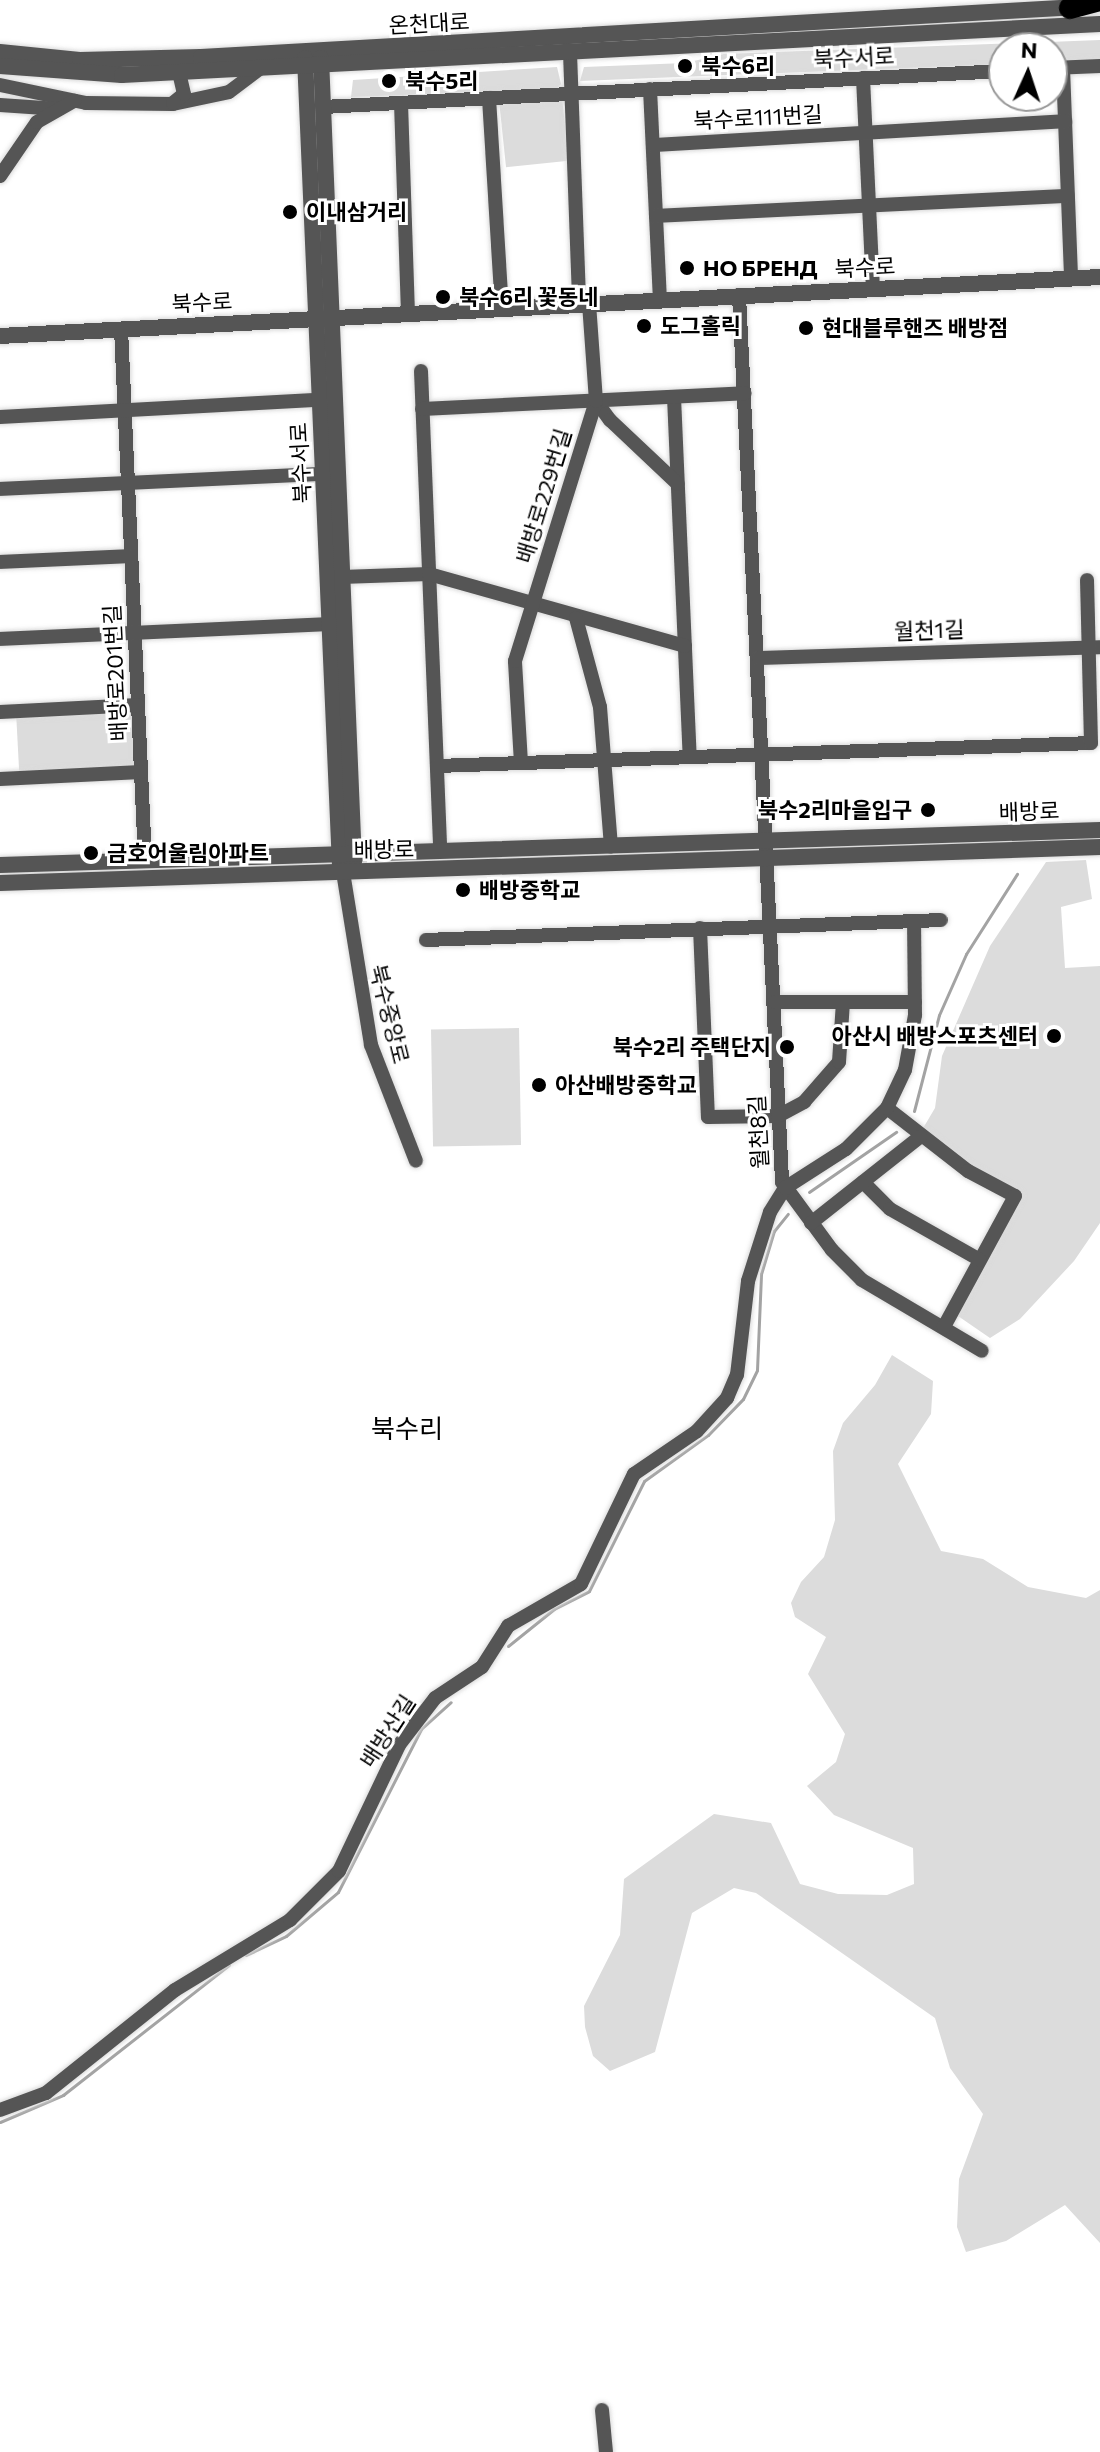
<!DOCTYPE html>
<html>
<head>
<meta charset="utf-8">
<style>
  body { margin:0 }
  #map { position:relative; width:1100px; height:2452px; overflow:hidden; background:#fff; font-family:Commissioner,"Noto Sans KR",sans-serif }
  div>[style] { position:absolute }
  .green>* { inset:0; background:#dcdcdc; transform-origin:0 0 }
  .stream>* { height:3px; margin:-1.5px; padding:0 1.5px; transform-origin:1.5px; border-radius:1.5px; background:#a3a3a3 }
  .roads { filter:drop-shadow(0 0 2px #dbdbdb) drop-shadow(0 0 2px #dbdbdb) }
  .minor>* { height:14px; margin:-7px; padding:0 7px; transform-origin:7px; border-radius:7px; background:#555 }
  .tertiary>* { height:16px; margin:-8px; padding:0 8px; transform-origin:8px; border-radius:8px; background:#555 }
  .trunk>* { height:22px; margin:-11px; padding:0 11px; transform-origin:11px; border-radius:11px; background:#000 }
  .dots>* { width:22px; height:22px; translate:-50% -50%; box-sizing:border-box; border:4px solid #fff; border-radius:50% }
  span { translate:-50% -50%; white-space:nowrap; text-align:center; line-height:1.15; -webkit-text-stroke:6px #fff; paint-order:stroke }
  .street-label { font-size:22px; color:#000 }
  .poi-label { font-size:22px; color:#000; font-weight:700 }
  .left { translate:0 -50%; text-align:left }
  .right { translate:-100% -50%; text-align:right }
  .quarter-label { font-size:26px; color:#000 }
  .north { position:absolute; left:988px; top:32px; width:80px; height:80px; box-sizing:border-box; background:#fff; border:2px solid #999; border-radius:50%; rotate:3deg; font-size:22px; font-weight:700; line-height:32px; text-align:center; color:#000 }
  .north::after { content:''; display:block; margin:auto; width:28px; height:36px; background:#000; clip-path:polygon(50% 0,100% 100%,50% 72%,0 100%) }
</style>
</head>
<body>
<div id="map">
  <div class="green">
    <div style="clip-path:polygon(1100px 40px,1100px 59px,1052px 62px,1052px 48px,1004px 48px,1004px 64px,580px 81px,584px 67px,685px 63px,724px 54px)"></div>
    <div style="clip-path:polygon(557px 67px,561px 84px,557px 89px,351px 97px,353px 80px)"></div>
    <div style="left:562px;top:97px;width:64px;height:63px;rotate:84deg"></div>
    <div style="left:141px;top:708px;width:64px;height:125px;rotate:87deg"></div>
    <div style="clip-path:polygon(1086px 860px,1092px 899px,1061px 907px,1065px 968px,1100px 966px,1100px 1223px,1074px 1261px,1020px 1319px,990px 1338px,958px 1316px,1022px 1194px,972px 1167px,922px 1130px,935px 1108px,942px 1056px,990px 946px,1046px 862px)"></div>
    <div style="left:519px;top:1028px;width:117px;height:88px;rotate:89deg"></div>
    <div style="clip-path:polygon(892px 1355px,933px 1381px,931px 1414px,898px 1464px,941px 1551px,983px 1559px,1028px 1587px,1086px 1598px,1100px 1590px,1100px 2243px,1065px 2205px,1006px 2241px,966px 2252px,957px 2227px,959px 2179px,983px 2114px,950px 2068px,935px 2018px,756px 1893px,734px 1888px,692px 1913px,655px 2052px,610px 2071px,593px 2056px,585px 2027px,584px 2006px,620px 1935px,624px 1879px,714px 1814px,771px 1823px,800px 1884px,838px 1894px,887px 1895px,914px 1884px,913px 1848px,834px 1815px,807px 1786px,836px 1762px,845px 1734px,808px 1674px,826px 1637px,795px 1617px,791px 1603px,801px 1582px,824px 1557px,835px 1520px,833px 1451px,843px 1423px,875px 1385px)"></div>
  </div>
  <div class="stream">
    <div style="left:914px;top:1111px;width:99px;rotate:-75.4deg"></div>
    <div style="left:939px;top:1015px;width:67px;rotate:-66.1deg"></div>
    <div style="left:966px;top:954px;width:95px;rotate:-57.5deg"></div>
    <div style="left:809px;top:1192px;width:106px;rotate:-34.6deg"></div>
    <div style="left:508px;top:1646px;width:59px;rotate:-38.8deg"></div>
    <div style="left:554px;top:1609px;width:39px;rotate:-27deg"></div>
    <div style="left:589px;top:1591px;width:123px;rotate:-63.4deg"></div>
    <div style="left:644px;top:1481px;width:79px;rotate:-35.7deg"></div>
    <div style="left:708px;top:1435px;width:50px;rotate:-45.8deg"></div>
    <div style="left:743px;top:1399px;width:32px;rotate:-64deg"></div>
    <div style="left:757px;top:1370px;width:96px;rotate:-87.6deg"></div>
    <div style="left:761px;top:1274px;width:45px;rotate:-73.2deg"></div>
    <div style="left:774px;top:1231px;width:22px;rotate:-51deg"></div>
    <div style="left:246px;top:1955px;width:44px;rotate:-25.4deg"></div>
    <div style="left:286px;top:1936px;width:68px;rotate:-40.2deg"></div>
    <div style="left:338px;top:1892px;width:183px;rotate:-63deg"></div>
    <div style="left:421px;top:1729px;width:40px;rotate:-42deg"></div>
    <div style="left:0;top:2122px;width:69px;rotate:-23.2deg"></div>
    <div style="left:63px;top:2095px;width:211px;rotate:-38.1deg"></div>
  </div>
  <div class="roads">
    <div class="minor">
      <div style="left:570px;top:53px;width:251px;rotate:87.9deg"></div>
      <div style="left:1052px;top:68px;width:48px;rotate:-2.4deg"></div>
      <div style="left:1063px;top:68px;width:210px;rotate:87.8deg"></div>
      <div style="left:863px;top:78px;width:210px;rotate:87.3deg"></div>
      <div style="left:0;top:85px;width:88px;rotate:11.8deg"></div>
      <div style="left:86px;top:103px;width:87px;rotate:0.7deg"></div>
      <div style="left:173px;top:104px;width:57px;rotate:-12.1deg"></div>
      <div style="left:229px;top:92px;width:39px;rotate:-37deg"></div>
      <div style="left:650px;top:89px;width:211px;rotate:87.3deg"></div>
      <div style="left:489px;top:98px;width:210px;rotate:86.5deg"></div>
      <div style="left:173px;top:103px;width:14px;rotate:-39deg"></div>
      <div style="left:184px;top:94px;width:23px;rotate:-103deg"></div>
      <div style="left:401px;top:103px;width:210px;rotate:88.1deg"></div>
      <div style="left:0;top:105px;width:59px;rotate:3.9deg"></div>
      <div style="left:323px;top:107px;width:682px;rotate:-3.03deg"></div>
      <div style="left:653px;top:145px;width:413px;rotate:-3.3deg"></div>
      <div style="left:0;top:176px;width:65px;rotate:-55.6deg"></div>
      <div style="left:37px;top:122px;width:43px;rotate:-29.6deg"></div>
      <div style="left:656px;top:216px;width:412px;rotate:-2.8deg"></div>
      <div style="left:739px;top:295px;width:888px;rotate:87.22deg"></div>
      <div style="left:782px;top:1182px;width:84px;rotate:53.7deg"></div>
      <div style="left:832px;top:1250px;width:42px;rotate:45deg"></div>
      <div style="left:862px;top:1280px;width:139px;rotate:30.6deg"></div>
      <div style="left:121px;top:329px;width:532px;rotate:87.41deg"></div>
      <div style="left:421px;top:371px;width:480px;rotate:87.7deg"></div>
      <div style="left:674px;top:397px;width:360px;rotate:87.5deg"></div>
      <div style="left:596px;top:401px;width:24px;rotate:54deg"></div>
      <div style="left:610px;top:420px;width:93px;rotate:43.3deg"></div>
      <div style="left:422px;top:409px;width:323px;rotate:-2.8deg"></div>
      <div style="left:0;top:417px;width:319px;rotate:-3.1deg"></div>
      <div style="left:0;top:489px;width:323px;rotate:-2.7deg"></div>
      <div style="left:0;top:562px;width:131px;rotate:-2.6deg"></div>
      <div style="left:341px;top:577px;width:88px;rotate:-2deg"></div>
      <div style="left:429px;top:574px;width:266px;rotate:15.7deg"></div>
      <div style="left:576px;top:618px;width:92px;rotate:74.9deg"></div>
      <div style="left:600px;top:707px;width:140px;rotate:85.5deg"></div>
      <div style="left:0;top:639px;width:329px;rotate:-2.6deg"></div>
      <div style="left:759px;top:658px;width:341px;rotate:-1.8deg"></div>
      <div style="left:0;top:712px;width:138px;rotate:-2.9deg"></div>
      <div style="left:521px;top:763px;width:102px;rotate:-93.4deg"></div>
      <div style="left:515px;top:661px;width:272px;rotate:-72.7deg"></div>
      <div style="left:596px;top:401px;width:98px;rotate:-94.1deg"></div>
      <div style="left:437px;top:766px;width:654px;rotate:-2.01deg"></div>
      <div style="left:1091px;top:743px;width:163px;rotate:-91.4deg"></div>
      <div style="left:0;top:779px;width:141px;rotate:-2.8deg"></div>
      <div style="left:343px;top:872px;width:175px;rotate:80.8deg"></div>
      <div style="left:371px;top:1045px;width:124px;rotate:68.8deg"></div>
      <div style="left:700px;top:928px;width:189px;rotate:87.6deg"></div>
      <div style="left:708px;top:1117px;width:70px;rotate:-0.8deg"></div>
      <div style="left:778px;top:1116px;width:30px;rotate:-28deg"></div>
      <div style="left:804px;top:1102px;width:53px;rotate:-48.8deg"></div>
      <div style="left:839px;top:1062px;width:60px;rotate:-86.2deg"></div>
      <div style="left:426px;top:940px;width:515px;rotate:-2.22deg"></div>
      <div style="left:775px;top:1002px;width:140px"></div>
      <div style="left:887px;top:1108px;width:103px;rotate:37.9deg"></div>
      <div style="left:968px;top:1171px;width:53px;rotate:28deg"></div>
      <div style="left:1015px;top:1196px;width:149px;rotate:118.5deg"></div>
      <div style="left:863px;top:1182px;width:38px;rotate:45deg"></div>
      <div style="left:890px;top:1209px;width:103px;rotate:29.5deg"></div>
      <div style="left:811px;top:1223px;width:139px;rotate:-38.3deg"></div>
      <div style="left:0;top:2110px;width:49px;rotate:-20.3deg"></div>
      <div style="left:46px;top:2093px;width:165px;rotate:-38.6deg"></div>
      <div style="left:175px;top:1990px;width:135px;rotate:-31.3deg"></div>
      <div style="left:290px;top:1920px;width:69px;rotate:-45deg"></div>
      <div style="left:339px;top:1871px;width:140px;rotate:-64.5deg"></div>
      <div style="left:399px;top:1745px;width:59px;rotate:-52.5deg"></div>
      <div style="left:435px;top:1698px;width:56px;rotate:-33.4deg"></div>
      <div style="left:482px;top:1667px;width:49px;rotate:-57.6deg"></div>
      <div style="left:508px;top:1626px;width:84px;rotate:-29.9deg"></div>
      <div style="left:581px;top:1584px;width:122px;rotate:-64.3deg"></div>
      <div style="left:634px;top:1474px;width:76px;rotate:-34.3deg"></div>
      <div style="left:697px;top:1431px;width:45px;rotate:-47.7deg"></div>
      <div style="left:727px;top:1398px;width:25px;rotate:-67deg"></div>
      <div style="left:737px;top:1375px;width:95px;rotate:-83.3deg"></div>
      <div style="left:748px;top:1281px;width:72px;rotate:-72.3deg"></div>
      <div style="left:770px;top:1212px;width:28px;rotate:-58deg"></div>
      <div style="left:785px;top:1188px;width:72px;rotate:-32.6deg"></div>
      <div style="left:846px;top:1149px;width:58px;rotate:-45deg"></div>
      <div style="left:887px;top:1108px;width:42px;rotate:-64.7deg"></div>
      <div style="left:905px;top:1070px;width:56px;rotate:-79.7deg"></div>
      <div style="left:915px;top:1015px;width:94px;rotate:-90.6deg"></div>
      <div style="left:602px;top:2410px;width:42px;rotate:84.6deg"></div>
    </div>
    <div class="tertiary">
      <div style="left:0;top:52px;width:80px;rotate:5.7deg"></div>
      <div style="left:80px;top:60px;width:121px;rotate:-1.4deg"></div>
      <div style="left:201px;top:57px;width:878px;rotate:-3.26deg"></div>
      <div style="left:305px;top:58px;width:809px;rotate:87.52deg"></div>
      <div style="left:321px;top:58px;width:805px;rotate:87.65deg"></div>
      <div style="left:0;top:66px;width:122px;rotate:4.2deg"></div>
      <div style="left:122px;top:75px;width:979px;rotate:-2.99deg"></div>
      <div style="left:0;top:336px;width:1102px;rotate:-3.07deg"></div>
      <div style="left:0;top:865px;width:1101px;rotate:-1.82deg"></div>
      <div style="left:0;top:883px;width:1101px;rotate:-1.87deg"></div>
    </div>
    <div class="trunk">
      <div style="left:1070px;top:8px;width:30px;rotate:-15deg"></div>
    </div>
  </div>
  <div class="dots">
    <div style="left:685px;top:66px;background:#000"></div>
    <div style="left:389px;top:81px;background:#000"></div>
    <div style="left:290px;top:212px;background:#000"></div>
    <div style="left:687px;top:268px;background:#000"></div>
    <div style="left:443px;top:297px;background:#000"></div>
    <div style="left:644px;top:326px;background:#000"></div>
    <div style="left:806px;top:328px;background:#000"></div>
    <div style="left:928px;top:810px;background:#000"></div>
    <div style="left:91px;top:853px;background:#000"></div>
    <div style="left:463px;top:890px;background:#000"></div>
    <div style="left:1054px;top:1036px;background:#000"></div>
    <div style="left:787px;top:1047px;background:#000"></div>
    <div style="left:539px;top:1085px;background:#000"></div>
  </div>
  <div class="street-label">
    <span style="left:429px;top:23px;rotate:-3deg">온천대로</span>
    <span style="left:854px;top:57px;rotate:-3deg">북수서로</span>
    <span style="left:758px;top:117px;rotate:-3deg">북수로111번길</span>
    <span style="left:865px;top:267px;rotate:-3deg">북수로</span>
    <span style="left:202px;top:302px;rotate:-3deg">북수로</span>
    <span style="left:300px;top:463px;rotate:-93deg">북수서로</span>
    <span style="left:543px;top:496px;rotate:-73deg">배방로229번길</span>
    <span style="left:929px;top:630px;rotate:-2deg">월천1길</span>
    <span style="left:115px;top:673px;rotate:-93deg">배방로201번길</span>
    <span style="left:1029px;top:811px;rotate:-2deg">배방로</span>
    <span style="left:384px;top:849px;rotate:-1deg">배방로</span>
    <span style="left:390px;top:1014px;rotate:76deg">북수중앙로</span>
    <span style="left:758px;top:1132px;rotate:-93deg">월천8길</span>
    <span style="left:387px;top:1731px;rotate:-57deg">배방산길</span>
  </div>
  <div class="poi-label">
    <span class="left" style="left:701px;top:66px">북수6리</span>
    <span class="left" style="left:405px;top:81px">북수5리</span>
    <span class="left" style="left:306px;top:212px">이내삼거리</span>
    <span class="left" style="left:703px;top:268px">НО БРЕНД</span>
    <span class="left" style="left:459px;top:297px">북수6리 꽃동네</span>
    <span class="left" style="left:660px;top:326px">도그홀릭</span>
    <span class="left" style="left:822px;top:328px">현대블루핸즈 배방점</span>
    <span class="right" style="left:912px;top:810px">북수2리마을입구</span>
    <span class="left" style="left:107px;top:853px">금호어울림아파트</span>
    <span class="left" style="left:479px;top:890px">배방중학교</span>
    <span class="right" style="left:1038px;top:1036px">아산시 배방스포츠센터</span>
    <span class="right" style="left:771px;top:1047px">북수2리 주택단지</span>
    <span class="left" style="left:555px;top:1085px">아산배방중학교</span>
  </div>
  <div class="quarter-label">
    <span style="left:407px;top:1428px">북수리</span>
  </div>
  <div class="north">N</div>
</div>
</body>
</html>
